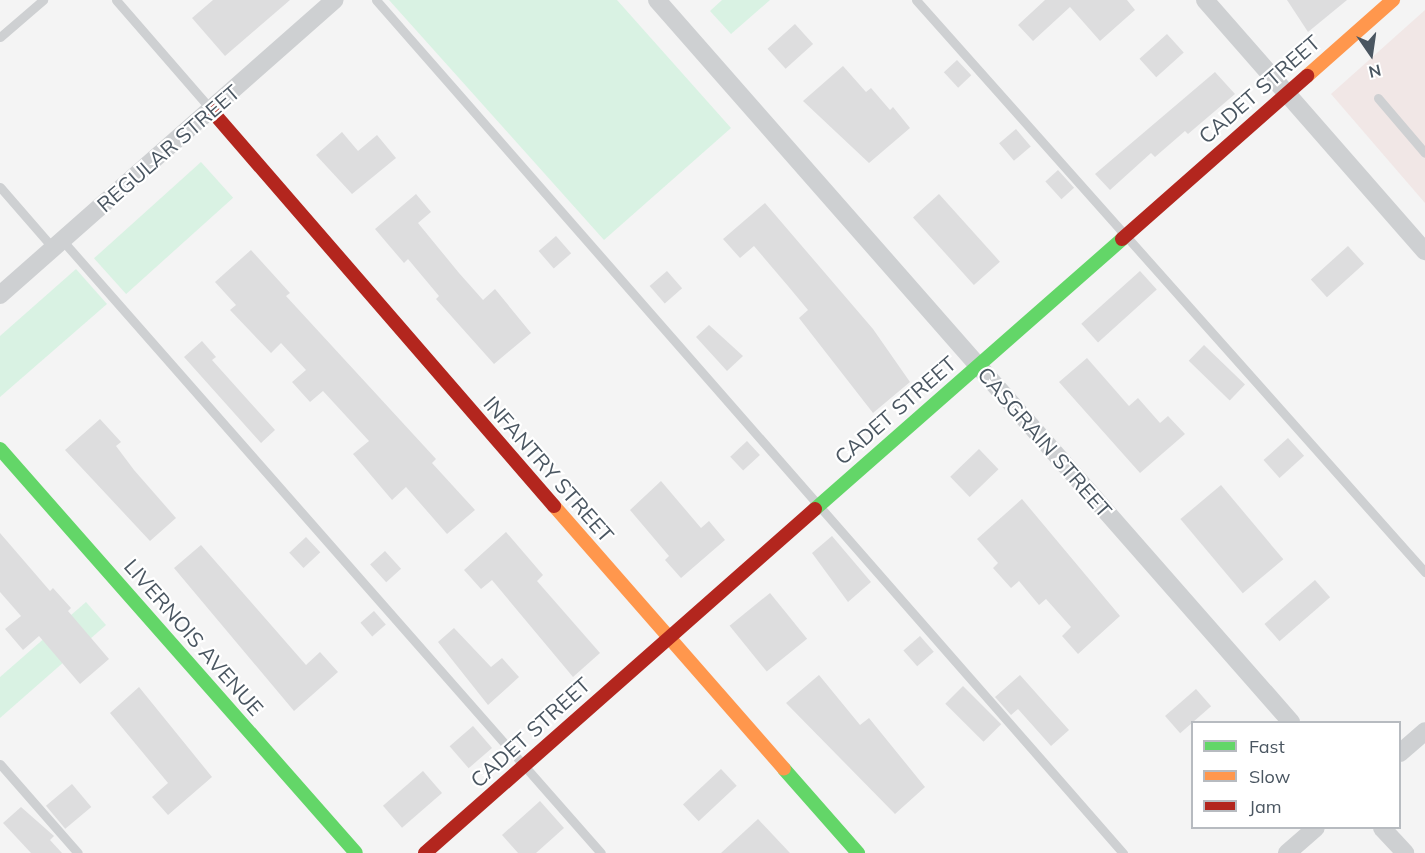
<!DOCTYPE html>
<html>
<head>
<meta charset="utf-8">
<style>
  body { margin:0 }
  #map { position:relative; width:1425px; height:853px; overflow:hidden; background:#f4f4f4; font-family:Mulish,sans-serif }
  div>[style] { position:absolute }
  .medical>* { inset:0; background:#f1e7e6 }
  .green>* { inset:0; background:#d9f2e3; transform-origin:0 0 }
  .building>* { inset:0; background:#ddddde; transform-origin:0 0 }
  .lane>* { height:9px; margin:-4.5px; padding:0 4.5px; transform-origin:4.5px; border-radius:4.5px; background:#ced0d2 }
  .street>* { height:18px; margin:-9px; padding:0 9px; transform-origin:9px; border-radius:9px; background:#ced0d2 }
  .fast>* { height:14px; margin:-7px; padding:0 7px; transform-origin:7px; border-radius:7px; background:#63d668 }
  .slow>* { height:14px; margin:-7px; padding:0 7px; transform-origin:7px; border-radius:7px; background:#ff974d }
  .jam>* { height:14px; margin:-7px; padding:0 7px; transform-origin:7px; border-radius:7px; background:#b3261e }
  span { translate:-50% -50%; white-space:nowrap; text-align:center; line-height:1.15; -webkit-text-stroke:4.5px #fff; paint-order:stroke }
  .street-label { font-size:21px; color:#4a5661 }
  .legend { position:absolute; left:1191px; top:721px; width:210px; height:108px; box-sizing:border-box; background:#fff; border:2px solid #b7bbc0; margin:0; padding:8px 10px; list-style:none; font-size:18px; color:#4a5661 }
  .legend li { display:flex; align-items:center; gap:12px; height:30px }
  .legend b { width:30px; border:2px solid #b7bbc0 }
  .north { position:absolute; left:1341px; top:24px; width:60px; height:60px; -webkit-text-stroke:4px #fff; paint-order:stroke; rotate:167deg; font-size:16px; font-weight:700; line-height:24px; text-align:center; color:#4a5661 }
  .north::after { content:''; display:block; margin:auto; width:21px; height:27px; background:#4a5661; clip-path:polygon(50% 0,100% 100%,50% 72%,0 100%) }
</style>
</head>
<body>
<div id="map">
  <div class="medical">
    <div style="clip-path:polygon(1425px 10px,1425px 203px,1331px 94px)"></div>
  </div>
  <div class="green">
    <div style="clip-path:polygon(389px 0,617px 0,731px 128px,604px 240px)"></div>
    <div style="clip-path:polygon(722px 0,770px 0,731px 34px,710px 11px)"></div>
    <div style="left:201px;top:162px;width:48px;height:144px;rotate:48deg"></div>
    <div style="clip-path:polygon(76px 269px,107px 304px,0 397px,0 336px)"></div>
    <div style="clip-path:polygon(86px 602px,106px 625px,0 718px,0 677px)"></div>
  </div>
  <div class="building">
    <div style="clip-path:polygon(213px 0,290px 0,225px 56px,192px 18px)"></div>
    <div style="clip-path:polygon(1045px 0,1127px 0,1135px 10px,1100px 41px,1070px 7px,1033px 41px,1018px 25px)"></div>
    <div style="clip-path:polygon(1287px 0,1347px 0,1308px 32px)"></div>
    <div style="left:795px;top:24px;width:27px;height:37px;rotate:48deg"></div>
    <div style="left:1167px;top:34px;width:25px;height:37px;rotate:48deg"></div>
    <div style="left:957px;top:60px;width:21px;height:18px;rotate:47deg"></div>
    <div style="clip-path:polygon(843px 66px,866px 92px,871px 88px,890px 110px,893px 107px,910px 128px,869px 163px,803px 101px)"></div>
    <div style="clip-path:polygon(1215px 72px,1235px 94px,1188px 134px,1185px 131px,1155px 157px,1151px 153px,1110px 190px,1095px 174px)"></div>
    <div style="left:1016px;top:129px;width:23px;height:22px;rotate:50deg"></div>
    <div style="clip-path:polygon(342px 132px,358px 151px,377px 135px,396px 158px,352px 194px,316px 155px)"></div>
    <div style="left:1058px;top:170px;width:24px;height:17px;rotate:48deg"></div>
    <div style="clip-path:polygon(416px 194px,431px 212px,418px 223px,459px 273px,483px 300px,495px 289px,531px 333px,494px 364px,436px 299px,439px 296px,408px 259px,404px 263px,375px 229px)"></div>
    <div style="left:939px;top:194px;width:91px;height:35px;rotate:48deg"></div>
    <div style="clip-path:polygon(765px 203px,873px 329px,910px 382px,873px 413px,799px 318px,808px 310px,788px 286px,754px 246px,740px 258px,723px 239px)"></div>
    <div style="left:556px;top:236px;width:23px;height:23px;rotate:49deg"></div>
    <div style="left:1348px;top:246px;width:24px;height:50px;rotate:48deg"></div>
    <div style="clip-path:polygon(251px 250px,290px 293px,286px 296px,436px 459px,432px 463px,475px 510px,447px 534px,406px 487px,392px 500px,353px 454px,369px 441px,323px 391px,310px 402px,292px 382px,306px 370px,281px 343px,271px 353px,230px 310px,236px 305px,215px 282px)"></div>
    <div style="left:667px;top:271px;width:23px;height:23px;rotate:49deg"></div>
    <div style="left:1140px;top:271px;width:25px;height:79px;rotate:48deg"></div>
    <div style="clip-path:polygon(709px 325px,743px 356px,727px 371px,696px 337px)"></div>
    <div style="clip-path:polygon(202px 341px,216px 357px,212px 360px,275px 430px,261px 443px,184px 357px)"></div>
    <div style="left:1204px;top:345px;width:57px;height:22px;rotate:44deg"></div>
    <div style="clip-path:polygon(1087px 358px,1129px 406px,1138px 398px,1160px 423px,1168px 416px,1185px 434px,1140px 473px,1059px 382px)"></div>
    <div style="clip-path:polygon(100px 419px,121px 442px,116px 446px,134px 470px,176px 518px,150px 541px,65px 450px)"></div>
    <div style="left:1288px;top:438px;width:24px;height:33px;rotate:48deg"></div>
    <div style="left:747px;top:441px;width:19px;height:23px;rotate:47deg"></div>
    <div style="left:979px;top:449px;width:28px;height:40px;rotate:46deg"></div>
    <div style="clip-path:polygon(661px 481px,701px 528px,709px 521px,725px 540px,681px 578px,665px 560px,669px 556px,630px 510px)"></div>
    <div style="left:1221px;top:485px;width:97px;height:53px;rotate:50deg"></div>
    <div style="clip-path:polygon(1022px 499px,1120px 616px,1078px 654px,1062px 636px,1071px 627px,1046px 599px,1039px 605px,1019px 581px,1011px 588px,993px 568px,998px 563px,977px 539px)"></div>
    <div style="clip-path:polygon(506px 532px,543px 575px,537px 581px,600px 653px,573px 677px,492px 580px,481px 589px,464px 570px)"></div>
    <div style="clip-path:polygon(0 533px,50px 591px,53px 588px,71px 608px,68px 611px,109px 659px,80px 684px,39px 636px,23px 650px,5px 629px,21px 616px,0 592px)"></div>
    <div style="clip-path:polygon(832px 536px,871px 582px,848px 602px,812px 553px)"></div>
    <div style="left:306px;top:537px;width:21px;height:23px;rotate:47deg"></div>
    <div style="clip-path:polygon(201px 545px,306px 665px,320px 652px,338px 672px,294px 711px,174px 568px)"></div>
    <div style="left:385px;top:551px;width:24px;height:20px;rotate:48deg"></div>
    <div style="left:1315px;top:580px;width:23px;height:67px;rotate:49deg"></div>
    <div style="left:770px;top:593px;width:59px;height:52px;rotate:51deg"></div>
    <div style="left:374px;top:611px;width:18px;height:18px;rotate:49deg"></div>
    <div style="clip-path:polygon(454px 628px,491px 667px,502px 658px,519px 677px,488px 705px,438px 642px)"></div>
    <div style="left:920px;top:636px;width:21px;height:22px;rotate:49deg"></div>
    <div style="clip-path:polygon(819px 675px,860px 725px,869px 718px,925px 787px,895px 814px,786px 703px)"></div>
    <div style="clip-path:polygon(1020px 675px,1069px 730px,1051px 746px,1018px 709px,1011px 715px,995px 697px)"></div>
    <div style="left:963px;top:686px;width:54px;height:25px;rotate:45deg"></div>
    <div style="clip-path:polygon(139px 687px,212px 777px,168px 815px,152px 797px,168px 783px,110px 713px)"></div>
    <div style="left:1196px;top:689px;width:23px;height:41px;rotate:49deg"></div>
    <div style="left:473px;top:726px;width:29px;height:31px;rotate:49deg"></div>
    <div style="left:721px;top:769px;width:23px;height:52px;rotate:47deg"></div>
    <div style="left:423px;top:771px;width:29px;height:53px;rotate:49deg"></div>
    <div style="left:72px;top:784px;width:30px;height:34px;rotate:50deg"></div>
    <div style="clip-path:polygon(540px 801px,564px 828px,536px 853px,518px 853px,502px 835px)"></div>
    <div style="clip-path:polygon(21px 807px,54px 836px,50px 840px,62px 853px,31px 853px,3px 823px)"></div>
    <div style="clip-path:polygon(758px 819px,790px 853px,721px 853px)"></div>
  </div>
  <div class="lane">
    <div style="left:116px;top:0;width:143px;rotate:49deg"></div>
    <div style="left:376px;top:0;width:1134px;rotate:48.79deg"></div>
    <div style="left:916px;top:0;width:766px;rotate:48.34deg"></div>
    <div style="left:0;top:37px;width:57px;rotate:-40.7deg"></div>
    <div style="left:1378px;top:98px;width:72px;rotate:49.5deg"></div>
    <div style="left:0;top:187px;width:81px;rotate:49deg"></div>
    <div style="left:62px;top:240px;width:816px;rotate:48.68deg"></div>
    <div style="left:0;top:764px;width:118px;rotate:48.8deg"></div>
  </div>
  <div class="street">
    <div style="left:657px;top:0;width:961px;rotate:48.71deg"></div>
    <div style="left:1205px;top:0;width:334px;rotate:48.8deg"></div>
    <div style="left:0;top:295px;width:446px;rotate:-41.4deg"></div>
    <div style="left:1400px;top:753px;width:33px;rotate:-41deg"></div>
    <div style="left:1382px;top:828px;width:34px;rotate:47deg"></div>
    <div style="left:1287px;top:853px;width:38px;rotate:-41deg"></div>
  </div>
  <div class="fast">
    <div style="left:0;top:449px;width:538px;rotate:48.61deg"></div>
    <div style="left:815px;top:509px;width:409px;rotate:-41.3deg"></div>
    <div style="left:784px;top:769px;width:112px;rotate:48.6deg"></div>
  </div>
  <div class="slow">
    <div style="left:1307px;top:76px;width:115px;rotate:-41.5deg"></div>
    <div style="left:554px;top:506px;width:349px;rotate:48.8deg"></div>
  </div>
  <div class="jam">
    <div style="left:211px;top:110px;width:524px;rotate:49.1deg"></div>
    <div style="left:1122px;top:239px;width:247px;rotate:-41.4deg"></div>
    <div style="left:425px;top:853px;width:520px;rotate:-41.41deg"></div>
  </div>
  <div class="street-label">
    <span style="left:1259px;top:89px;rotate:-41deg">CADET STREET</span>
    <span style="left:168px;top:148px;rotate:-41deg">REGULAR STREET</span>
    <span style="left:895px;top:410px;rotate:-41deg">CADET STREET</span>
    <span style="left:1045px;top:442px;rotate:49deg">CASGRAIN STREET</span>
    <span style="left:549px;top:469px;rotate:49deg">INFANTRY STREET</span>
    <span style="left:194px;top:637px;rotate:49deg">LIVERNOIS AVENUE</span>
    <span style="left:530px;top:732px;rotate:-42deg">CADET STREET</span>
  </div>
  <ul class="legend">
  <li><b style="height:8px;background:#63d668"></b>Fast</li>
  <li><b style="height:8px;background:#ff974d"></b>Slow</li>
  <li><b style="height:8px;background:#b3261e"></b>Jam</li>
  </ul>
  <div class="north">N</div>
</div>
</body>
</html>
